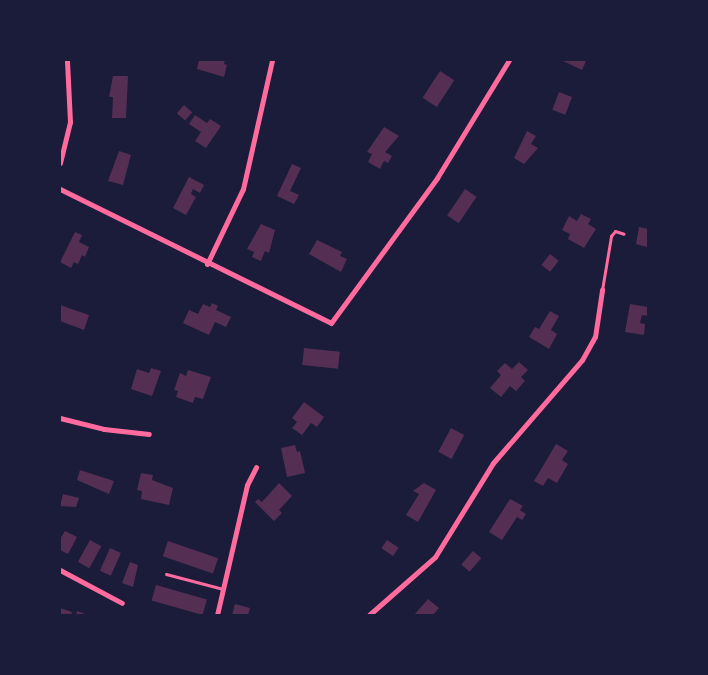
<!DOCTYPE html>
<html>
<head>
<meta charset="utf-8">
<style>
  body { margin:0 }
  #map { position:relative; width:708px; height:675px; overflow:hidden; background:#1b1b3a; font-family:Spectral,serif }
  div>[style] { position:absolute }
  .building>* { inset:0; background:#542f53; transform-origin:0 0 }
  .service>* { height:3px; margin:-1.5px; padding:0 1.5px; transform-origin:1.5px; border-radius:1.5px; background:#ff6b9d }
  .minor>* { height:5px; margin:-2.5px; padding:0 2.5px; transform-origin:2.5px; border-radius:2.5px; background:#ff6b9d }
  span { translate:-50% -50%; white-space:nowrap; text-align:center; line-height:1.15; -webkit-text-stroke:5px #1b1b3a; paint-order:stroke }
  .frame { position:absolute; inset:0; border:61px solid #1b1b3a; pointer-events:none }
</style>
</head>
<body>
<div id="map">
  <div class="building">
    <div style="clip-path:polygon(199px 60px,225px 60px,224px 64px,227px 65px,224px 77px,197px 69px)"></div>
    <div style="clip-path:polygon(561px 60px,582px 60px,586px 61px,582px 70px)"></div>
    <div style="left:440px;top:71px;width:17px;height:32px;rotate:33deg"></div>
    <div style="clip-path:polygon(113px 76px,128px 76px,126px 118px,112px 118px,113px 97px,109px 97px)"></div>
    <div style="left:559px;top:92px;width:14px;height:19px;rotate:21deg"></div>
    <div style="left:184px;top:105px;width:11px;height:11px;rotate:41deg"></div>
    <div style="clip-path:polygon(195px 115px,207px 123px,210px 119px,221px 126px,206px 148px,195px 141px,201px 132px,189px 124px)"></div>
    <div style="clip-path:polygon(384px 127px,399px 136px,385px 152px,392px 156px,388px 163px,384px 161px,380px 169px,368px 162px,372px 154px,367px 152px)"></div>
    <div style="clip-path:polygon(527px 131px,536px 136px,531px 144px,538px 148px,524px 164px,514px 158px)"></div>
    <div style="clip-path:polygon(119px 151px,131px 155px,123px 185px,108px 181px)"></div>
    <div style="clip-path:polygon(292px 164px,301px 168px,290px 191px,299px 195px,294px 204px,277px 196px)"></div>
    <div style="clip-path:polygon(189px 177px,204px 185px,200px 193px,193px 189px,191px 194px,196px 197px,186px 215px,173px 208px)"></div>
    <div style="left:465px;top:189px;width:14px;height:32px;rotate:34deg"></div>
    <div style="clip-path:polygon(581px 214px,591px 219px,588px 224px,596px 229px,584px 248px,568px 239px,570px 234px,562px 230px,569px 216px,577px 221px)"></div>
    <div style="clip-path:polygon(261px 224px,275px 230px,269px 253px,265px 251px,261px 261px,252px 257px,254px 252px,247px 249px)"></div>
    <div style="clip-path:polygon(639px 227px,648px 229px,647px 247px,636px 244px)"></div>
    <div style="clip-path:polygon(75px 232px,82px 235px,79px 242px,89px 247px,85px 257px,82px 255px,78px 264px,74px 262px,71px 268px,60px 262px)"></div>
    <div style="clip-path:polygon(317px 240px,342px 252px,340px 256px,347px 259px,341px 272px,309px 254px)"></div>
    <div style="left:550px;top:254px;width:11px;height:14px;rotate:38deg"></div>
    <div style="clip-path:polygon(212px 303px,218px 306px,216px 310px,231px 317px,226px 327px,215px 322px,209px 335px,183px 323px,189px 310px,198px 314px,203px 304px,210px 307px)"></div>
    <div style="clip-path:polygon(630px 304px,648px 307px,648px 316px,642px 315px,640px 323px,645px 324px,644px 335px,625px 332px)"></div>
    <div style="clip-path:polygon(60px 305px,89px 315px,84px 330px,60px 321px)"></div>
    <div style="clip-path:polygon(550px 311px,559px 316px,551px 330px,557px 334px,549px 349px,529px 337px,535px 327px,539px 329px)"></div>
    <div style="left:304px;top:348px;width:36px;height:17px;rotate:6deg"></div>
    <div style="clip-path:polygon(519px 362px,528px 370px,521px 377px,525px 381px,516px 391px,510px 386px,501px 397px,490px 388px,501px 375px,497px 371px,505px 363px,512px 369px)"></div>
    <div style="clip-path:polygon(151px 368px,161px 371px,152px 396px,131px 389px,137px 369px,149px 373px)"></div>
    <div style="clip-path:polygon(188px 370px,211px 377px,203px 399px,195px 397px,193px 403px,176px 397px,178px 391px,174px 390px,180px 373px,186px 376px)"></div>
    <div style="clip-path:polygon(304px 402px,324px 417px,317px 427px,311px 423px,302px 435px,292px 428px,297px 422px,292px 418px)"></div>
    <div style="left:451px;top:428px;width:15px;height:27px;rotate:28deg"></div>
    <div style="clip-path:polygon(556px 444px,568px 451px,562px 460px,568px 464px,557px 483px,548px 478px,543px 486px,534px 481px)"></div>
    <div style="clip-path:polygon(295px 445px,297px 452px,300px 451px,305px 473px,287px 477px,281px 448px)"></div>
    <div style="clip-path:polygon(80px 470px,114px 481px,109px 494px,77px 480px)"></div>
    <div style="clip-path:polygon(141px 473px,153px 475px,152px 480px,173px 488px,169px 505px,141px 499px,142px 491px,137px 490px)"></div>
    <div style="clip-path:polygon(279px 483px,292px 496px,279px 510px,282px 513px,274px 521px,255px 502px,258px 499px,262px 502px)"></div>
    <div style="clip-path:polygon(424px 483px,436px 490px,418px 522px,406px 515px,419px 494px,413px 491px)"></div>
    <div style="clip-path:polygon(63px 494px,79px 498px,76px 507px,60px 506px)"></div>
    <div style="clip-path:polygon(510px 499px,523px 506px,520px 510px,526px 514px,522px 520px,517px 517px,502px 540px,489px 532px)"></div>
    <div style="clip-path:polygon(65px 531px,77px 537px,68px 554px,60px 550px,60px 539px)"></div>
    <div style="left:90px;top:540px;width:13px;height:25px;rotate:29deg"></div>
    <div style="left:387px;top:540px;width:14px;height:10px;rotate:34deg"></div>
    <div style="left:168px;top:541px;width:53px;height:16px;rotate:19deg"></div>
    <div style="left:110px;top:548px;width:12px;height:25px;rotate:24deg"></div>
    <div style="left:473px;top:551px;width:11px;height:18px;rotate:41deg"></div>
    <div style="clip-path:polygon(130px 562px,138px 565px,133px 587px,122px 583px)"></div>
    <div style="left:156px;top:585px;width:53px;height:16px;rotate:16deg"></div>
    <div style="clip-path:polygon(428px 599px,439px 608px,433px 615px,414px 615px)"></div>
    <div style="clip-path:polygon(235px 604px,250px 608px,248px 615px,232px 615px)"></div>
    <div style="clip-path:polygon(60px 608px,72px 612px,71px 615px,60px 615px)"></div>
    <div style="clip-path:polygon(77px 611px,88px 615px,76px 615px)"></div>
  </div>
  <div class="service">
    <div style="left:602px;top:290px;width:55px;rotate:-80.5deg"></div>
    <div style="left:611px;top:236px;width:6px;rotate:-51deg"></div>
    <div style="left:615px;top:231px;width:9px;rotate:18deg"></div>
    <div style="left:166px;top:574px;width:59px;rotate:14.7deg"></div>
  </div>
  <div class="minor">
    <div style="left:60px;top:163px;width:42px;rotate:-76.3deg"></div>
    <div style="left:70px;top:122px;width:62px;rotate:-92.8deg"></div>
    <div style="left:60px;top:189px;width:302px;rotate:26.3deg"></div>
    <div style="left:331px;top:323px;width:180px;rotate:-53.8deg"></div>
    <div style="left:437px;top:178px;width:138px;rotate:-58.6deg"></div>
    <div style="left:207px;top:264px;width:83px;rotate:-64.4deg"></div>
    <div style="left:243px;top:189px;width:132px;rotate:-77.3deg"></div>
    <div style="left:60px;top:418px;width:45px;rotate:14deg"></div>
    <div style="left:104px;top:429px;width:45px;rotate:6.3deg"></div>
    <div style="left:60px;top:570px;width:70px;rotate:28deg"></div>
    <div style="left:217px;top:615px;width:133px;rotate:-77deg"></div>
    <div style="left:247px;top:485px;width:20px;rotate:-63deg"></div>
    <div style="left:369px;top:615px;width:88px;rotate:-41.3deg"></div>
    <div style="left:435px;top:557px;width:110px;rotate:-58.3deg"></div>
    <div style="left:493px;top:463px;width:136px;rotate:-49.2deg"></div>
    <div style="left:582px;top:360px;width:26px;rotate:-61deg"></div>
    <div style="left:595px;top:337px;width:48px;rotate:-81.5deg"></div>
  </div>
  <div class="frame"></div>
</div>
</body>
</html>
